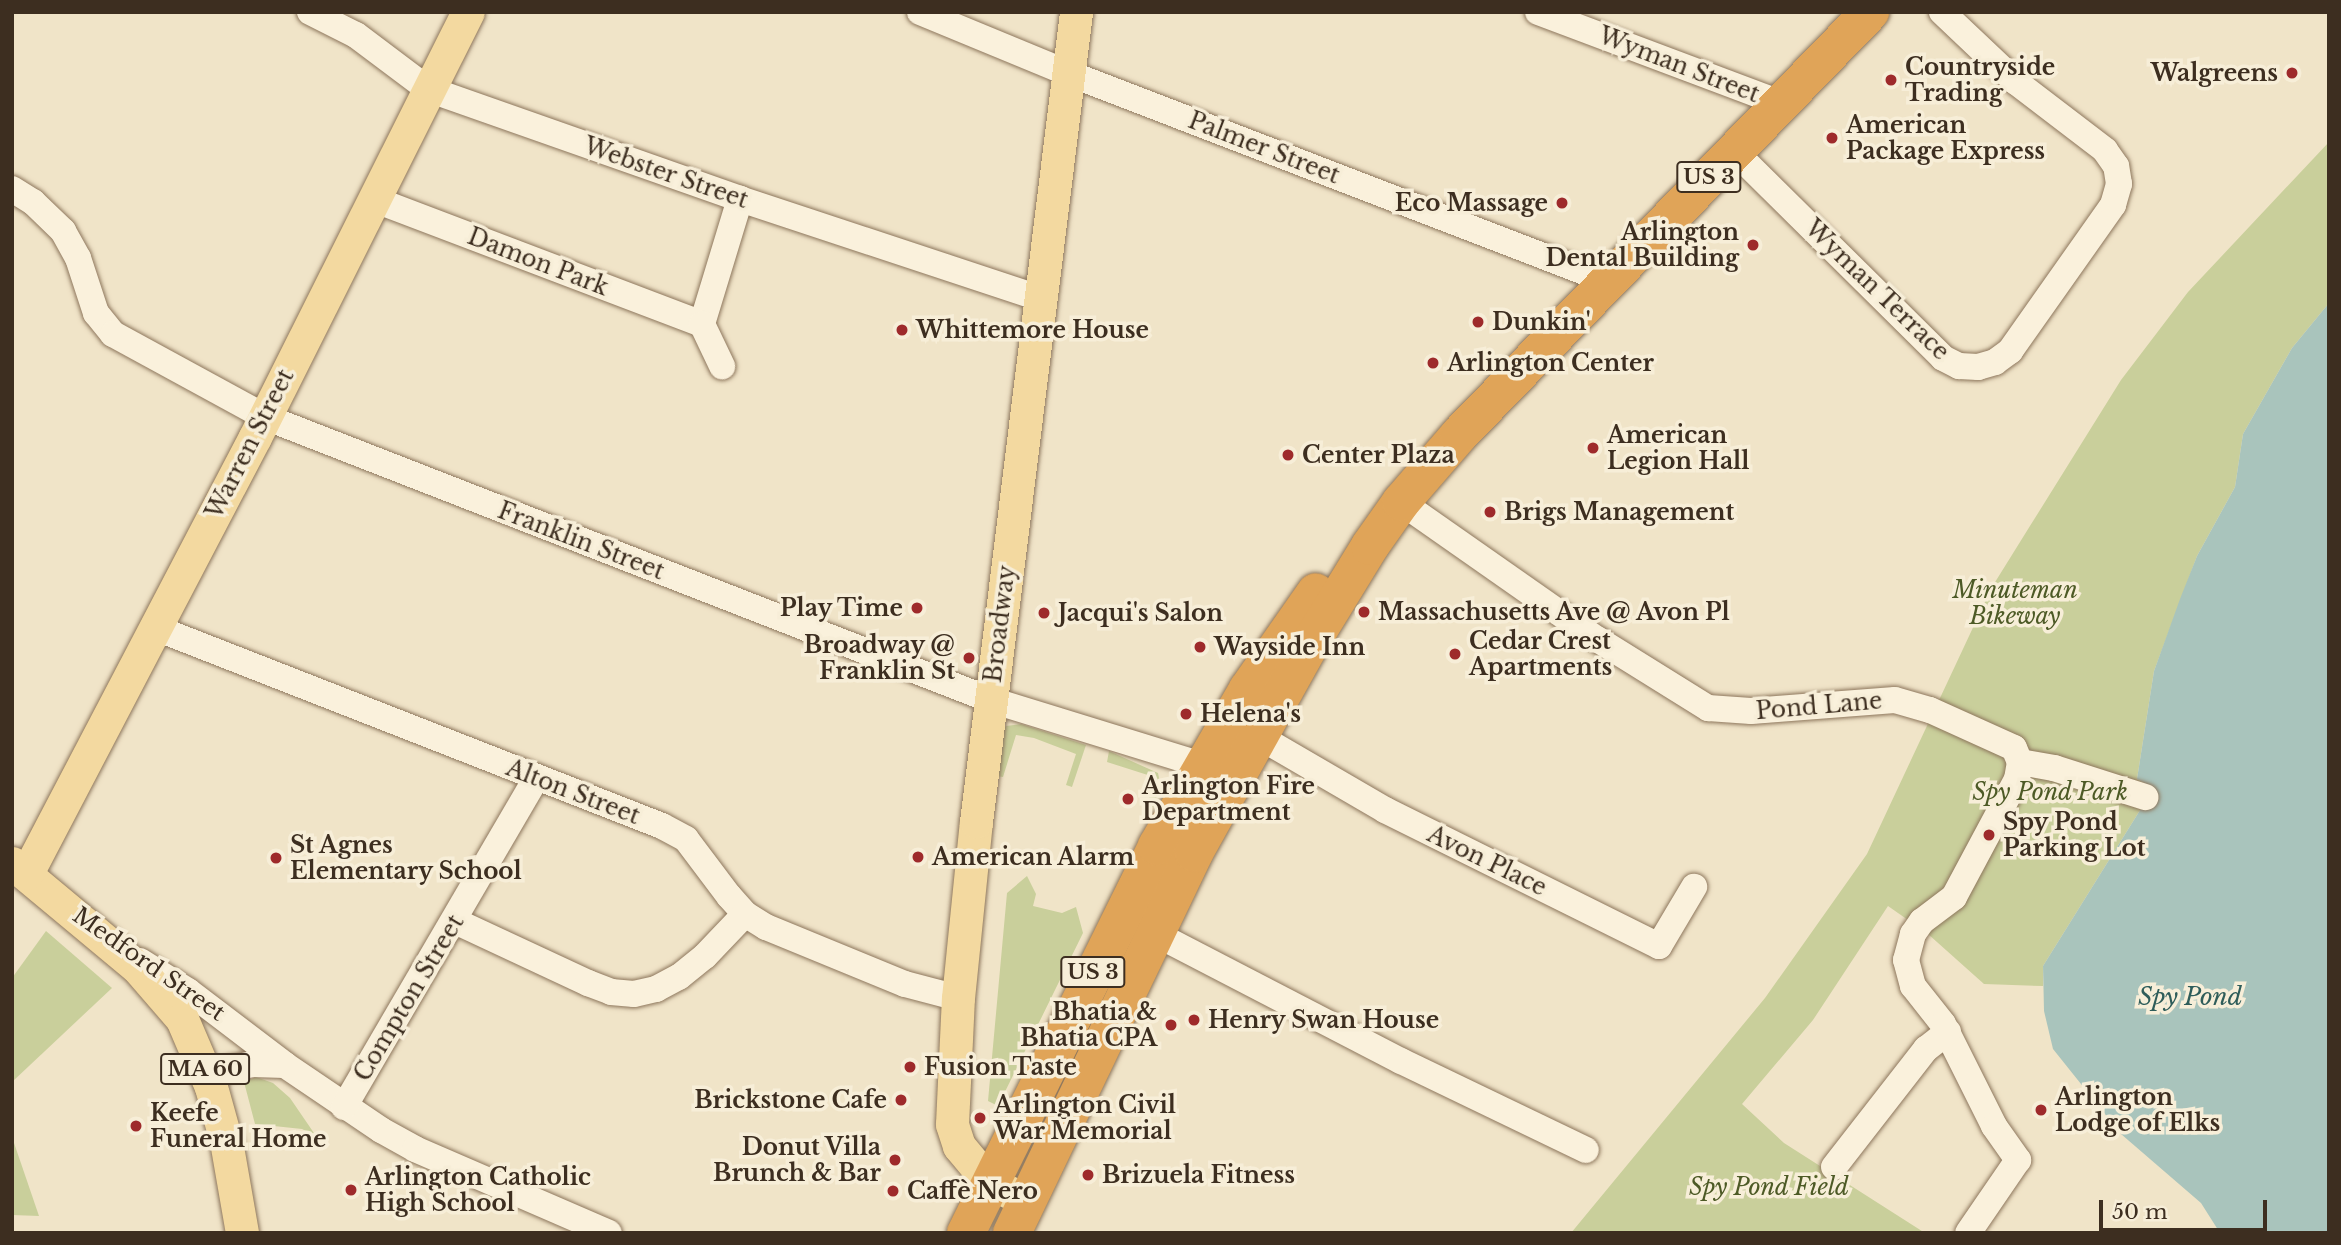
<!DOCTYPE html>
<html>
<head>
<meta charset="utf-8">
<style>
  body { margin:0 }
  #map { position:relative; width:2341px; height:1245px; overflow:hidden; background:#f0e4c8; font-family:"Libre Baskerville",serif }
  div>[style] { position:absolute }
  .green>* { inset:0; background:#c9cf9b }
  .water>* { inset:0; background:#a9c4bc }
  .roads { filter:drop-shadow(0 0 2px #8d765c) drop-shadow(0 0 2px #8d765c) }
  .minor>* { height:26px; margin:-13px; padding:0 13px; transform-origin:13px; border-radius:13px; background:#faf1dc }
  .major>* { height:33px; margin:-16.5px; padding:0 16.5px; transform-origin:16.5px; border-radius:16.5px; background:#f3d9a0 }
  .highway>* { height:38px; margin:-19px; padding:0 19px; transform-origin:19px; border-radius:19px; background:#e0a458 }
  .dots>* { width:19px; height:19px; translate:-50% -50%; box-sizing:border-box; border:4px solid #f7eed8; border-radius:50% }
  span { translate:-50% -50%; white-space:nowrap; text-align:center; line-height:1.15; -webkit-text-stroke:7px #f7eed8; paint-order:stroke }
  .shield-label span { padding:2px 5px; background:#f7eed8; border:2px solid; border-radius:5px; -webkit-text-stroke-width:0 }
  .shield-label { font-size:21px; color:#3d2e20; font-weight:700 }
  .street-label { font-size:23px; color:#3d2e20 }
  .poi-label { font-size:23px; color:#3d2e20; font-weight:700 }
  .left { translate:0 -50%; text-align:left }
  .right { translate:-100% -50%; text-align:right }
  .park-label { font-size:23px; color:#4d5a26; font-style:italic }
  .water-label { font-size:24px; color:#2f5d5a; font-style:italic }
  .frame { position:absolute; inset:0; border:14px solid #3d2e20; pointer-events:none }
  .scale { position:absolute; left:2099px; top:1200px; width:168px; height:32px; box-sizing:border-box; border:4px solid #3d2e20; border-top:0; padding-left:9px; font-size:21px; line-height:24px; white-space:nowrap; color:#3d2e20; -webkit-text-stroke:5px #f7eed8; paint-order:stroke }
</style>
</head>
<body>
<div id="map">
  <div class="green">
    <div style="clip-path:polygon(2329px 142px,2329px 303px,2292px 348px,2243px 434px,2235px 487px,2197px 556px,2154px 671px,2137px 779px,2148px 785px,2142px 807px,2043px 966px,2043px 986px,1984px 984px,1928px 934px,1888px 906px,1813px 1020px,1742px 1104px,1784px 1143px,1925px 1233px,1571px 1233px,1765px 998px,1867px 854px,1992px 587px,2121px 380px,2188px 292px)"></div>
    <div style="clip-path:polygon(1021px 724px,1086px 745px,1072px 787px,1066px 785px,1076px 754px,1034px 738px,1016px 735px,1003px 777px,995px 776px,1000px 731px,1006px 726px)"></div>
    <div style="clip-path:polygon(1109px 751px,1158px 773px,1160px 783px,1154px 807px,1147px 806px,1154px 777px,1107px 762px)"></div>
    <div style="clip-path:polygon(1027px 876px,1036px 894px,1033px 906px,1062px 913px,1076px 907px,1083px 933px,998px 1106px,988px 1101px,1007px 893px)"></div>
    <div style="clip-path:polygon(46px 931px,112px 988px,12px 1082px,12px 978px)"></div>
    <div style="clip-path:polygon(256px 1077px,273px 1083px,290px 1098px,316px 1136px,302px 1129px,255px 1124px,244px 1082px)"></div>
    <div style="clip-path:polygon(12px 1137px,39px 1216px,12px 1215px)"></div>
  </div>
  <div class="water">
    <div style="clip-path:polygon(2329px 303px,2329px 1233px,2220px 1233px,2201px 1203px,2121px 1134px,2053px 1049px,2044px 1011px,2043px 966px,2142px 807px,2148px 785px,2137px 779px,2154px 671px,2180px 599px,2197px 556px,2235px 487px,2243px 434px,2292px 348px)"></div>
  </div>
  <div class="roads">
    <div class="minor">
      <div style="left:310px;top:12px;width:51px;rotate:26.6deg"></div>
      <div style="left:356px;top:35px;width:90px;rotate:36.9deg"></div>
      <div style="left:428px;top:89px;width:331px;rotate:19.4deg"></div>
      <div style="left:740px;top:199px;width:316px;rotate:18.3deg"></div>
      <div style="left:920px;top:12px;width:160px;rotate:22.4deg"></div>
      <div style="left:1068px;top:73px;width:579px;rotate:21.07deg"></div>
      <div style="left:1538px;top:12px;width:259px;rotate:20.6deg"></div>
      <div style="left:1734px;top:151px;width:294px;rotate:44.7deg"></div>
      <div style="left:1943px;top:358px;width:18px;rotate:27deg"></div>
      <div style="left:1959px;top:366px;width:19px;rotate:3deg"></div>
      <div style="left:1978px;top:367px;width:18px;rotate:-16deg"></div>
      <div style="left:1995px;top:362px;width:19px;rotate:-36deg"></div>
      <div style="left:2010px;top:351px;width:179px;rotate:-54.8deg"></div>
      <div style="left:2113px;top:205px;width:22px;rotate:-74deg"></div>
      <div style="left:2119px;top:184px;width:18px;rotate:-99deg"></div>
      <div style="left:2116px;top:166px;width:19px;rotate:-125deg"></div>
      <div style="left:2105px;top:150px;width:112px;rotate:-142.6deg"></div>
      <div style="left:2016px;top:82px;width:102px;rotate:-136.6deg"></div>
      <div style="left:12px;top:189px;width:25px;rotate:32deg"></div>
      <div style="left:33px;top:202px;width:42px;rotate:44deg"></div>
      <div style="left:63px;top:231px;width:31px;rotate:61deg"></div>
      <div style="left:78px;top:258px;width:58px;rotate:71.9deg"></div>
      <div style="left:96px;top:313px;width:27px;rotate:51deg"></div>
      <div style="left:113px;top:334px;width:173px;rotate:28.6deg"></div>
      <div style="left:265px;top:417px;width:779px;rotate:21.3deg"></div>
      <div style="left:991px;top:700px;width:238px;rotate:17.1deg"></div>
      <div style="left:373px;top:199px;width:352px;rotate:20.8deg"></div>
      <div style="left:702px;top:324px;width:131px;rotate:-73.1deg"></div>
      <div style="left:702px;top:324px;width:47px;rotate:64.5deg"></div>
      <div style="left:1401px;top:502px;width:239px;rotate:35deg"></div>
      <div style="left:1597px;top:639px;width:131px;rotate:31.9deg"></div>
      <div style="left:1708px;top:708px;width:43px;rotate:4deg"></div>
      <div style="left:1751px;top:711px;width:144px;rotate:-4.4deg"></div>
      <div style="left:1895px;top:700px;width:36px;rotate:16deg"></div>
      <div style="left:1930px;top:710px;width:92px;rotate:24.3deg"></div>
      <div style="left:2014px;top:748px;width:15px;rotate:67deg"></div>
      <div style="left:2020px;top:762px;width:17px;rotate:100deg"></div>
      <div style="left:2017px;top:779px;width:134px;rotate:118.1deg"></div>
      <div style="left:1954px;top:897px;width:40px;rotate:143deg"></div>
      <div style="left:1922px;top:921px;width:16px;rotate:125deg"></div>
      <div style="left:1913px;top:934px;width:27px;rotate:105deg"></div>
      <div style="left:1906px;top:960px;width:27px;rotate:75deg"></div>
      <div style="left:1913px;top:986px;width:48px;rotate:51.7deg"></div>
      <div style="left:1943px;top:1024px;width:114px;rotate:63.4deg"></div>
      <div style="left:1994px;top:1126px;width:42px;rotate:54.8deg"></div>
      <div style="left:2018px;top:1160px;width:88px;rotate:124.4deg"></div>
      <div style="left:156px;top:628px;width:543px;rotate:21.37deg"></div>
      <div style="left:662px;top:826px;width:27px;rotate:28deg"></div>
      <div style="left:686px;top:839px;width:71px;rotate:53deg"></div>
      <div style="left:729px;top:896px;width:24px;rotate:48deg"></div>
      <div style="left:745px;top:914px;width:25px;rotate:32deg"></div>
      <div style="left:766px;top:927px;width:150px;rotate:22.3deg"></div>
      <div style="left:905px;top:984px;width:55px;rotate:14.8deg"></div>
      <div style="left:1258px;top:736px;width:147px;rotate:30.2deg"></div>
      <div style="left:1385px;top:810px;width:306px;rotate:26.4deg"></div>
      <div style="left:1659px;top:946px;width:69px;rotate:-59.3deg"></div>
      <div style="left:2020px;top:762px;width:35px;rotate:10deg"></div>
      <div style="left:2054px;top:768px;width:96px;rotate:17.7deg"></div>
      <div style="left:455px;top:921px;width:147px;rotate:25deg"></div>
      <div style="left:588px;top:983px;width:25px;rotate:21deg"></div>
      <div style="left:611px;top:992px;width:23px;rotate:5deg"></div>
      <div style="left:634px;top:994px;width:23px;rotate:-13deg"></div>
      <div style="left:656px;top:989px;width:26px;rotate:-28deg"></div>
      <div style="left:679px;top:977px;width:33px;rotate:-39deg"></div>
      <div style="left:705px;top:956px;width:58px;rotate:-46.4deg"></div>
      <div style="left:1154px;top:933px;width:278px;rotate:27.4deg"></div>
      <div style="left:1401px;top:1061px;width:205px;rotate:25.7deg"></div>
      <div style="left:140px;top:961px;width:57px;rotate:32deg"></div>
      <div style="left:188px;top:991px;width:122px;rotate:37.3deg"></div>
      <div style="left:285px;top:1065px;width:116px;rotate:34.1deg"></div>
      <div style="left:381px;top:1130px;width:39px;rotate:29deg"></div>
      <div style="left:415px;top:1149px;width:211px;rotate:23.4deg"></div>
      <div style="left:207px;top:1073px;width:47px;rotate:-11.1deg"></div>
      <div style="left:253px;top:1064px;width:32px;rotate:2deg"></div>
      <div style="left:344px;top:1107px;width:380px;rotate:-59.7deg"></div>
      <div style="left:1834px;top:1167px;width:150px;rotate:-52.1deg"></div>
      <div style="left:1926px;top:1049px;width:28px;rotate:-38deg"></div>
    </div>
    <div class="major">
      <div style="left:12px;top:863px;width:163px;rotate:39.8deg"></div>
      <div style="left:137px;top:967px;width:69px;rotate:49.1deg"></div>
      <div style="left:182px;top:1019px;width:74px;rotate:66.9deg"></div>
      <div style="left:211px;top:1087px;width:56px;rotate:74.5deg"></div>
      <div style="left:226px;top:1141px;width:93px;rotate:80.1deg"></div>
      <div style="left:27px;top:873px;width:492px;rotate:-62.4deg"></div>
      <div style="left:255px;top:437px;width:475px;rotate:-63.4deg"></div>
      <div style="left:1027px;top:1201px;width:42px;rotate:-153.4deg"></div>
      <div style="left:989px;top:1182px;width:47px;rotate:-129.8deg"></div>
      <div style="left:959px;top:1146px;width:23px;rotate:-108deg"></div>
      <div style="left:952px;top:1124px;width:126px;rotate:-87.3deg"></div>
      <div style="left:958px;top:998px;width:177px;rotate:-84.2deg"></div>
      <div style="left:976px;top:822px;width:816px;rotate:-82.96deg"></div>
    </div>
    <div class="highway">
      <div style="left:966px;top:1233px;width:432px;rotate:-63.7deg"></div>
      <div style="left:1157px;top:846px;width:181px;rotate:-59.9deg"></div>
      <div style="left:1248px;top:689px;width:118px;rotate:-55deg"></div>
      <div style="left:1012px;top:1233px;width:421px;rotate:-64.4deg"></div>
      <div style="left:1194px;top:853px;width:245px;rotate:-60.9deg"></div>
      <div style="left:1313px;top:639px;width:109px;rotate:-58.5deg"></div>
      <div style="left:1370px;top:546px;width:54px;rotate:-54.8deg"></div>
      <div style="left:1401px;top:502px;width:89px;rotate:-49.1deg"></div>
      <div style="left:1459px;top:435px;width:590px;rotate:-45.82deg"></div>
    </div>
  </div>
  <div class="dots">
    <div style="left:2292px;top:73px;background:#9e2a2b"></div>
    <div style="left:1891px;top:80px;background:#9e2a2b"></div>
    <div style="left:1832px;top:138px;background:#9e2a2b"></div>
    <div style="left:1562px;top:203px;background:#9e2a2b"></div>
    <div style="left:1753px;top:245px;background:#9e2a2b"></div>
    <div style="left:1478px;top:322px;background:#9e2a2b"></div>
    <div style="left:902px;top:330px;background:#9e2a2b"></div>
    <div style="left:1433px;top:363px;background:#9e2a2b"></div>
    <div style="left:1593px;top:448px;background:#9e2a2b"></div>
    <div style="left:1288px;top:455px;background:#9e2a2b"></div>
    <div style="left:1490px;top:512px;background:#9e2a2b"></div>
    <div style="left:917px;top:608px;background:#9e2a2b"></div>
    <div style="left:1364px;top:612px;background:#9e2a2b"></div>
    <div style="left:1044px;top:613px;background:#9e2a2b"></div>
    <div style="left:1200px;top:647px;background:#9e2a2b"></div>
    <div style="left:1455px;top:654px;background:#9e2a2b"></div>
    <div style="left:969px;top:658px;background:#9e2a2b"></div>
    <div style="left:1186px;top:714px;background:#9e2a2b"></div>
    <div style="left:1128px;top:799px;background:#9e2a2b"></div>
    <div style="left:1989px;top:835px;background:#9e2a2b"></div>
    <div style="left:918px;top:857px;background:#9e2a2b"></div>
    <div style="left:276px;top:858px;background:#9e2a2b"></div>
    <div style="left:1194px;top:1020px;background:#9e2a2b"></div>
    <div style="left:1171px;top:1025px;background:#9e2a2b"></div>
    <div style="left:910px;top:1067px;background:#9e2a2b"></div>
    <div style="left:901px;top:1100px;background:#9e2a2b"></div>
    <div style="left:2041px;top:1110px;background:#9e2a2b"></div>
    <div style="left:980px;top:1118px;background:#9e2a2b"></div>
    <div style="left:136px;top:1126px;background:#9e2a2b"></div>
    <div style="left:895px;top:1160px;background:#9e2a2b"></div>
    <div style="left:1088px;top:1175px;background:#9e2a2b"></div>
    <div style="left:351px;top:1190px;background:#9e2a2b"></div>
    <div style="left:893px;top:1191px;background:#9e2a2b"></div>
  </div>
  <div class="shield-label">
    <span style="left:1709px;top:177px">US 3</span>
    <span style="left:1093px;top:972px">US 3</span>
    <span style="left:205px;top:1069px">MA 60</span>
  </div>
  <div class="street-label">
    <span style="left:1679px;top:65px;rotate:21deg">Wyman Street</span>
    <span style="left:1264px;top:148px;rotate:21deg">Palmer Street</span>
    <span style="left:666px;top:173px;rotate:19deg">Webster Street</span>
    <span style="left:538px;top:262px;rotate:21deg">Damon Park</span>
    <span style="left:1877px;top:290px;rotate:44deg">Wyman Terrace</span>
    <span style="left:250px;top:444px;rotate:-63deg">Warren Street</span>
    <span style="left:581px;top:541px;rotate:21deg">Franklin Street</span>
    <span style="left:1000px;top:624px;rotate:-83deg">Broadway</span>
    <span style="left:1819px;top:706px;rotate:-5deg">Pond Lane</span>
    <span style="left:573px;top:792px;rotate:21deg">Alton Street</span>
    <span style="left:1487px;top:861px;rotate:26deg">Avon Place</span>
    <span style="left:149px;top:964px;rotate:35deg">Medford Street</span>
    <span style="left:409px;top:998px;rotate:-59deg">Compton Street</span>
  </div>
  <div class="poi-label">
    <span class="left" style="left:1905px;top:80px">Countryside<br>Trading</span>
    <span class="right" style="left:2278px;top:73px">Walgreens</span>
    <span class="left" style="left:1846px;top:138px">American<br>Package Express</span>
    <span class="right" style="left:1548px;top:203px">Eco Massage</span>
    <span class="right" style="left:1739px;top:245px">Arlington<br>Dental Building</span>
    <span class="left" style="left:1492px;top:322px">Dunkin'</span>
    <span class="left" style="left:916px;top:330px">Whittemore House</span>
    <span class="left" style="left:1447px;top:363px">Arlington Center</span>
    <span class="left" style="left:1607px;top:448px">American<br>Legion Hall</span>
    <span class="left" style="left:1302px;top:455px">Center Plaza</span>
    <span class="left" style="left:1504px;top:512px">Brigs Management</span>
    <span class="right" style="left:903px;top:608px">Play Time</span>
    <span class="left" style="left:1378px;top:612px">Massachusetts Ave @ Avon Pl</span>
    <span class="left" style="left:1058px;top:613px">Jacqui's Salon</span>
    <span class="left" style="left:1469px;top:654px">Cedar Crest<br>Apartments</span>
    <span class="right" style="left:955px;top:658px">Broadway @<br>Franklin St</span>
    <span class="left" style="left:1214px;top:647px">Wayside Inn</span>
    <span class="left" style="left:1200px;top:714px">Helena's</span>
    <span class="left" style="left:1142px;top:799px">Arlington Fire<br>Department</span>
    <span class="left" style="left:2003px;top:835px">Spy Pond<br>Parking Lot</span>
    <span class="left" style="left:290px;top:858px">St Agnes<br>Elementary School</span>
    <span class="left" style="left:932px;top:857px">American Alarm</span>
    <span class="right" style="left:1157px;top:1025px">Bhatia &amp;<br>Bhatia CPA</span>
    <span class="left" style="left:1208px;top:1020px">Henry Swan House</span>
    <span class="left" style="left:924px;top:1067px">Fusion Taste</span>
    <span class="left" style="left:2055px;top:1110px">Arlington<br>Lodge of Elks</span>
    <span class="right" style="left:887px;top:1100px">Brickstone Cafe</span>
    <span class="left" style="left:994px;top:1118px">Arlington Civil<br>War Memorial</span>
    <span class="left" style="left:150px;top:1126px">Keefe<br>Funeral Home</span>
    <span class="right" style="left:881px;top:1160px">Donut Villa<br>Brunch &amp; Bar</span>
    <span class="left" style="left:1102px;top:1175px">Brizuela Fitness</span>
    <span class="left" style="left:365px;top:1190px">Arlington Catholic<br>High School</span>
    <span class="left" style="left:907px;top:1191px">Caffè Nero</span>
  </div>
  <div class="park-label">
    <span style="left:2015px;top:603px">Minuteman<br>Bikeway</span>
    <span style="left:2050px;top:792px">Spy Pond Park</span>
    <span style="left:1769px;top:1187px">Spy Pond Field</span>
  </div>
  <div class="water-label">
    <span style="left:2190px;top:997px">Spy Pond</span>
  </div>
  <div class="frame"></div>
  <div class="scale">50 m</div>
</div>
</body>
</html>
